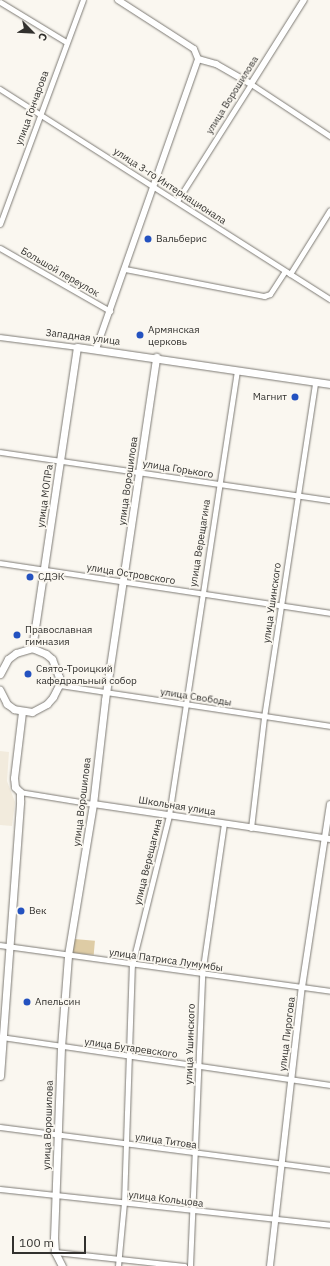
<!DOCTYPE html>
<html>
<head>
<meta charset="utf-8">
<style>
  body { margin:0 }
  #map { position:relative; width:330px; height:1266px; overflow:hidden; background:#faf7f0; font-family:"IBM Plex Sans",sans-serif }
  div>[style] { position:absolute }
  .built>* { inset:0; background:#f2ebdd }
  .green>* { inset:0; background:#decca5; transform-origin:0 0 }
  .roads { filter:drop-shadow(0 0 1px #7d7a74) drop-shadow(0 0 1px #7d7a74) }
  .minor>* { height:5px; margin:-2.5px; padding:0 2.5px; transform-origin:2.5px; border-radius:2.5px; background:#fff }
  .tertiary>* { height:6px; margin:-3px; padding:0 3px; transform-origin:3px; border-radius:3px; background:#fff }
  .secondary>* { height:7px; margin:-3.5px; padding:0 3.5px; transform-origin:3.5px; border-radius:3.5px; background:#fff }
  .dots>* { width:11px; height:11px; translate:-50% -50%; box-sizing:border-box; border:2px solid #faf7f0; border-radius:50% }
  span { translate:-50% -50%; white-space:nowrap; text-align:center; line-height:1.15; -webkit-text-stroke:3.5px #faf7f0; paint-order:stroke }
  .street-label { font-size:10px; color:#32312e }
  .poi-label { font-size:10px; color:#32312e }
  .left { translate:0 -50%; text-align:left }
  .right { translate:-100% -50%; text-align:right }
  .north { position:absolute; left:12px; top:12px; width:40px; height:40px; -webkit-text-stroke:3px #faf7f0; paint-order:stroke; rotate:114deg; font-size:11px; font-weight:700; line-height:16px; text-align:center; color:#32312e }
  .north::after { content:''; display:block; margin:auto; width:14px; height:18px; background:#32312e; clip-path:polygon(50% 0,100% 100%,50% 72%,0 100%) }
  .scale { position:absolute; left:12px; top:1236px; width:74px; height:18px; box-sizing:border-box; border:2px solid #32312e; border-top:0; padding-left:5px; font-size:12px; line-height:14px; white-space:nowrap; color:#32312e; -webkit-text-stroke:3px #faf7f0; paint-order:stroke }
</style>
</head>
<body>
<div id="map">
  <div class="built">
    <div style="clip-path:polygon(0 751px,9px 752px,7px 781px,15px 802px,12px 826px,0 825px)"></div>
  </div>
  <div class="green">
    <div style="left:74px;top:939px;width:21px;height:14px;rotate:5deg"></div>
  </div>
  <div class="roads">
    <div class="minor">
      <div style="left:0;top:2px;width:77px;rotate:31.2deg"></div>
      <div style="left:0;top:89px;width:391px;rotate:32.5deg"></div>
      <div style="left:177px;top:201px;width:138px;rotate:-57.7deg"></div>
      <div style="left:251px;top:84px;width:95px;rotate:33.4deg"></div>
      <div style="left:0;top:224px;width:239px;rotate:-69.7deg"></div>
      <div style="left:0;top:248px;width:127px;rotate:29.8deg"></div>
      <div style="left:125px;top:269px;width:142px;rotate:11deg"></div>
      <div style="left:264px;top:296px;width:6px;rotate:-18deg"></div>
      <div style="left:270px;top:294px;width:27px;rotate:-57deg"></div>
      <div style="left:290px;top:274px;width:75px;rotate:-58deg"></div>
      <div style="left:0;top:337px;width:78px;rotate:7.4deg"></div>
      <div style="left:0;top:452px;width:333px;rotate:8.3deg"></div>
      <div style="left:0;top:563px;width:334px;rotate:8.6deg"></div>
      <div style="left:59px;top:685px;width:274px;rotate:8.6deg"></div>
      <div style="left:20px;top:792px;width:74px;rotate:9.3deg"></div>
      <div style="left:251px;top:828px;width:112px;rotate:-83.3deg"></div>
      <div style="left:264px;top:717px;width:339px;rotate:-81.3deg"></div>
      <div style="left:0;top:945px;width:333px;rotate:7.9deg"></div>
      <div style="left:1px;top:1037px;width:332px;rotate:8.3deg"></div>
      <div style="left:0;top:1127px;width:333px;rotate:7.4deg"></div>
      <div style="left:0;top:1189px;width:332px;rotate:6.2deg"></div>
      <div style="left:55px;top:1252px;width:130px;rotate:6.2deg"></div>
      <div style="left:118px;top:1266px;width:63px;rotate:-84.6deg"></div>
      <div style="left:124px;top:1203px;width:238px;rotate:-88.1deg"></div>
      <div style="left:132px;top:965px;width:154px;rotate:-76.1deg"></div>
      <div style="left:169px;top:815px;width:450px;rotate:-81.3deg"></div>
      <div style="left:190px;top:1266px;width:292px;rotate:-87.6deg"></div>
      <div style="left:202px;top:974px;width:152px;rotate:-81.7deg"></div>
    </div>
    <div class="tertiary">
      <div style="left:118px;top:0;width:90px;rotate:32.8deg"></div>
      <div style="left:194px;top:49px;width:11px;rotate:68deg"></div>
      <div style="left:198px;top:59px;width:19px;rotate:16deg"></div>
      <div style="left:216px;top:64px;width:40px;rotate:29.7deg"></div>
      <div style="left:251px;top:84px;width:99px;rotate:-57.8deg"></div>
      <div style="left:96px;top:349px;width:307px;rotate:-70.6deg"></div>
      <div style="left:93px;top:804px;width:240px;rotate:8.4deg"></div>
      <div style="left:270px;top:1266px;width:281px;rotate:-83.5deg"></div>
      <div style="left:302px;top:987px;width:185px;rotate:-81.3deg"></div>
    </div>
    <div class="secondary">
      <div style="left:32px;top:648px;width:304px;rotate:-81.5deg"></div>
      <div style="left:77px;top:347px;width:256px;rotate:8.3deg"></div>
      <div style="left:0;top:674px;width:17px;rotate:-62deg"></div>
      <div style="left:8px;top:659px;width:10px;rotate:-37deg"></div>
      <div style="left:16px;top:653px;width:17px;rotate:-17deg"></div>
      <div style="left:32px;top:648px;width:15px;rotate:23deg"></div>
      <div style="left:46px;top:654px;width:8px;rotate:40deg"></div>
      <div style="left:52px;top:659px;width:19px;rotate:69deg"></div>
      <div style="left:59px;top:677px;width:8px;rotate:90deg"></div>
      <div style="left:59px;top:685px;width:13px;rotate:117deg"></div>
      <div style="left:53px;top:697px;width:9px;rotate:131deg"></div>
      <div style="left:47px;top:704px;width:17px;rotate:152deg"></div>
      <div style="left:32px;top:712px;width:18px;rotate:-171deg"></div>
      <div style="left:14px;top:709px;width:9px;rotate:-144deg"></div>
      <div style="left:7px;top:704px;width:16px;rotate:-117deg"></div>
      <div style="left:0;top:1076px;width:276px;rotate:-85.8deg"></div>
      <div style="left:20px;top:801px;width:9px;rotate:-90deg"></div>
      <div style="left:20px;top:792px;width:7px;rotate:-135deg"></div>
      <div style="left:15px;top:787px;width:9px;rotate:-96deg"></div>
      <div style="left:14px;top:778px;width:66px;rotate:-83.1deg"></div>
      <div style="left:62px;top:1266px;width:16px;rotate:-117deg"></div>
      <div style="left:55px;top:1252px;width:14px;rotate:-94deg"></div>
      <div style="left:54px;top:1238px;width:191px;rotate:-87.9deg"></div>
      <div style="left:61px;top:1047px;width:92px;rotate:-85.6deg"></div>
      <div style="left:68px;top:955px;width:153px;rotate:-80.6deg"></div>
      <div style="left:93px;top:804px;width:105px;rotate:-83.4deg"></div>
      <div style="left:105px;top:700px;width:347px;rotate:-81.5deg"></div>
    </div>
  </div>
  <div class="dots">
    <div style="left:148px;top:239px;background:#2452c0"></div>
    <div style="left:140px;top:335px;background:#2452c0"></div>
    <div style="left:295px;top:397px;background:#2452c0"></div>
    <div style="left:30px;top:577px;background:#2452c0"></div>
    <div style="left:17px;top:635px;background:#2452c0"></div>
    <div style="left:28px;top:674px;background:#2452c0"></div>
    <div style="left:21px;top:911px;background:#2452c0"></div>
    <div style="left:27px;top:1002px;background:#2452c0"></div>
  </div>
  <div class="street-label">
    <span style="left:232px;top:95px;rotate:-58deg">улица Ворошилова</span>
    <span style="left:32px;top:108px;rotate:-70deg">улица Гончарова</span>
    <span style="left:170px;top:186px;rotate:33deg">улица 3-го Интернационала</span>
    <span style="left:60px;top:272px;rotate:30deg">Большой переулок</span>
    <span style="left:83px;top:337px;rotate:7deg">Западная улица</span>
    <span style="left:178px;top:469px;rotate:9deg">улица Горького</span>
    <span style="left:128px;top:481px;rotate:-82deg">улица Ворошилова</span>
    <span style="left:45px;top:496px;rotate:-82deg">улица МОПРа</span>
    <span style="left:200px;top:543px;rotate:-81deg">улица Верещагина</span>
    <span style="left:131px;top:574px;rotate:9deg">улица Островского</span>
    <span style="left:272px;top:603px;rotate:-82deg">улица Ушинского</span>
    <span style="left:196px;top:697px;rotate:9deg">улица Свободы</span>
    <span style="left:82px;top:802px;rotate:-83deg">улица Ворошилова</span>
    <span style="left:177px;top:806px;rotate:9deg">Школьная улица</span>
    <span style="left:148px;top:862px;rotate:-76deg">улица Верещагина</span>
    <span style="left:166px;top:960px;rotate:8deg">улица Патриса Лумумбы</span>
    <span style="left:287px;top:1034px;rotate:-83deg">улица Пирогова</span>
    <span style="left:190px;top:1044px;rotate:-88deg">улица Ушинского</span>
    <span style="left:131px;top:1048px;rotate:8deg">улица Бутаревского</span>
    <span style="left:48px;top:1125px;rotate:-88deg">улица Ворошилова</span>
    <span style="left:166px;top:1141px;rotate:8deg">улица Титова</span>
    <span style="left:166px;top:1199px;rotate:7deg">улица Кольцова</span>
  </div>
  <div class="poi-label">
    <span class="left" style="left:156px;top:239px">Вальберис</span>
    <span class="left" style="left:148px;top:335px">Армянская<br>церковь</span>
    <span class="right" style="left:287px;top:397px">Магнит</span>
    <span class="left" style="left:38px;top:577px">СДЭК</span>
    <span class="left" style="left:25px;top:635px">Православная<br>гимназия</span>
    <span class="left" style="left:36px;top:674px">Свято-Троицкий<br>кафедральный собор</span>
    <span class="left" style="left:29px;top:911px">Век</span>
    <span class="left" style="left:35px;top:1002px">Апельсин</span>
  </div>
  <div class="north">С</div>
  <div class="scale">100 m</div>
</div>
</body>
</html>
